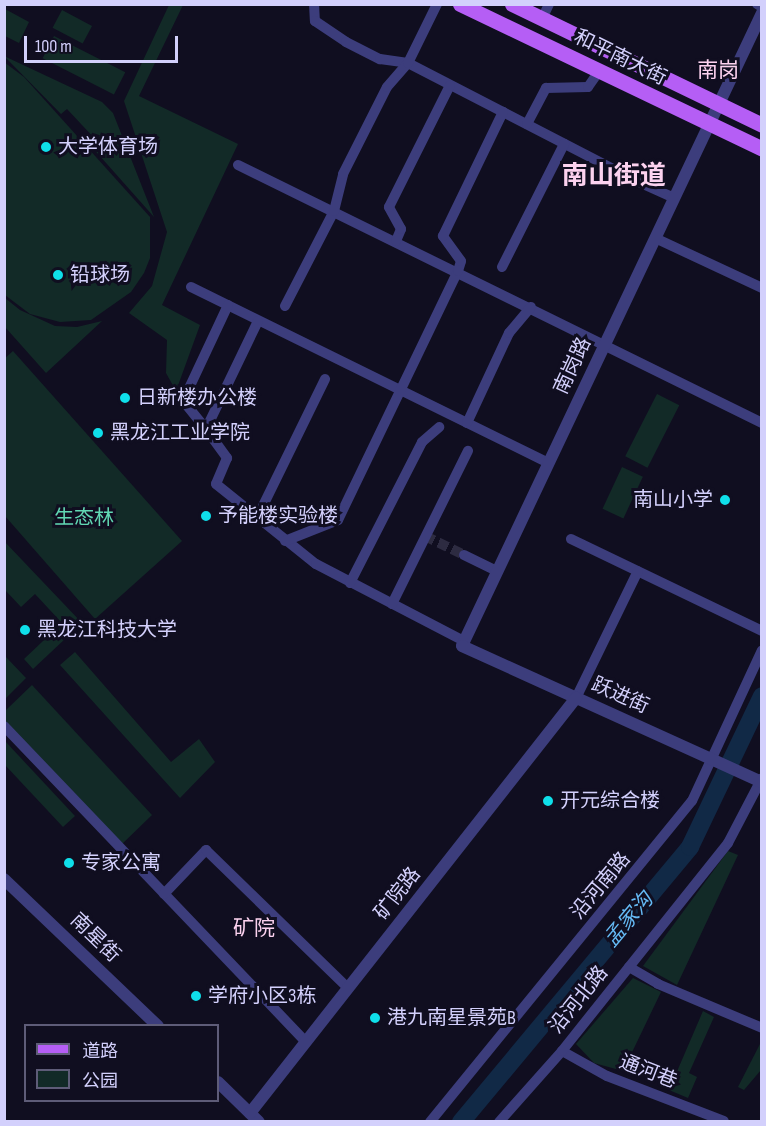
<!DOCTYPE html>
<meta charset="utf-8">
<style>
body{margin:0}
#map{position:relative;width:766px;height:1126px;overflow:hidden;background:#100e20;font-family:"Sofia Sans Condensed","Noto Sans SC",sans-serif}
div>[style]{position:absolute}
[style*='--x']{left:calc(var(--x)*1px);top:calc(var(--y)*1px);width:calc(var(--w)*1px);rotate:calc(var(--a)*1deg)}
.green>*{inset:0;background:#122a27;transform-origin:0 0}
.river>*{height:18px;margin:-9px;padding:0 9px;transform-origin:9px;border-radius:9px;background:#112946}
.minor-tunnel>*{height:10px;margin-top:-5px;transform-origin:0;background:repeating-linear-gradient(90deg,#2d2b41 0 10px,transparent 0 15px)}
.minor>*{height:10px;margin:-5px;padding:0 5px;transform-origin:5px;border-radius:5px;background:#3c3d7c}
.tertiary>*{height:12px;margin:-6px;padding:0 6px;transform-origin:6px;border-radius:6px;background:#3c3d7c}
.primary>*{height:15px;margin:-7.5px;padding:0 7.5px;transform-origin:7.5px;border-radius:7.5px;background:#b55ef5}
.dots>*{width:16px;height:16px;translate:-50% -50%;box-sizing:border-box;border:3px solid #100e20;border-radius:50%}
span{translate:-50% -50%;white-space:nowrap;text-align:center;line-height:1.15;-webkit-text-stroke:6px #100e20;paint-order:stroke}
.street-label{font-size:20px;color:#d3d0fc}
.poi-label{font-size:20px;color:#d3d0fc}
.left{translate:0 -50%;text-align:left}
.right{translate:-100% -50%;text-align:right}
.park-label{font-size:20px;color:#61d7b3}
.neighbourhood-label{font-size:21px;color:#fcd2ef}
.water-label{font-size:21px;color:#65baf5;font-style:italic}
.district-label{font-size:26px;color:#fcd2ef;font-weight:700}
.frame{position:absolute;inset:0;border:6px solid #d3d0fc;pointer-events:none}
.legend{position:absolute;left:24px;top:1024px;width:195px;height:78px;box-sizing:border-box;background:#100e20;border:2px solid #5e5c78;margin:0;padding:8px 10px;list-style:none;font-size:18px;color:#d3d0fc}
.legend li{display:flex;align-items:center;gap:12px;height:30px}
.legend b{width:30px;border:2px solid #5e5c78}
.scale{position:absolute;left:24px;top:36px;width:154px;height:27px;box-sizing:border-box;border:3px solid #d3d0fc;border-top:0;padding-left:8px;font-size:18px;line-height:21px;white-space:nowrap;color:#d3d0fc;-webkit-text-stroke:4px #100e20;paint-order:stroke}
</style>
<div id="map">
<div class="green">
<i style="clip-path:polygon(169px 5px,183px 5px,139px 96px,238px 144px,162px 305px,200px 325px,176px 391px,166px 373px,167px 340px,129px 313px,152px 286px,167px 232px,124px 101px)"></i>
<i style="clip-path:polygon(5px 9px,29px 22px,19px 43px,5px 36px)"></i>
<i style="left:62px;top:10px;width:34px;height:20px;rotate:28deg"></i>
<i style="left:54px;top:36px;width:80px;height:25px;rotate:27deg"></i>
<i style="clip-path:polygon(4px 56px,102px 102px,113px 113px,154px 217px,91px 146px,96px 140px,67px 109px,61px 114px)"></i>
<i style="clip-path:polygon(4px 62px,24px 77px,150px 217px,150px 258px,144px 273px,131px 292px,91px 320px,60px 322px,30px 314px,5px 295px)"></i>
<i style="clip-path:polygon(5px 298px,20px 310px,55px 326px,77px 327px,102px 321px,46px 373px,5px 327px)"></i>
<i style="clip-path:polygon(13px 351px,182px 541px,95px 619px,5px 516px,4px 359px)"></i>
<i style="left:657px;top:394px;width:25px;height:70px;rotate:27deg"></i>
<i style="left:622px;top:467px;width:23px;height:46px;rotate:25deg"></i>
<i style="clip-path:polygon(4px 541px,82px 623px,33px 669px,24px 659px,62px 623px,35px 594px,21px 607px,5px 590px)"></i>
<i style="clip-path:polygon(75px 652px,171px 762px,199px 739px,215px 762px,180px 798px,60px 665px)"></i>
<i style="clip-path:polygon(5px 656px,26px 678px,5px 699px)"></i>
<i style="clip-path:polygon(32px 685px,152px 815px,120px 846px,5px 721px,5px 711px)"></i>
<i style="clip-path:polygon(5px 741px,75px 816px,63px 827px,5px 765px)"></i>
<i style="clip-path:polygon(728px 851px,738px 855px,677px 985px,643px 966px)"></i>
<i style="clip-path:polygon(633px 978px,661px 992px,623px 1071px,594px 1063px,576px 1044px)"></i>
<i style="clip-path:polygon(703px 1011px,714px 1017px,689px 1073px,697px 1077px,688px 1098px,669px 1090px)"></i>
<i style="clip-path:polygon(761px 1042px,761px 1070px,744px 1090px,738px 1087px)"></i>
</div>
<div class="river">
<i style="--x:461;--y:1122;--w:358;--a:-50.2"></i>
<i style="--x:690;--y:847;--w:167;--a:-64.5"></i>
</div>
<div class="minor-tunnel">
<i style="--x:621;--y:173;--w:25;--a:27"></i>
<i style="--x:425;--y:536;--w:43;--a:26"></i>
</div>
<div class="minor">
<i style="--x:314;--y:4;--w:17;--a:87"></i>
<i style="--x:315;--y:21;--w:37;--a:34"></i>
<i style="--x:346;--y:42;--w:38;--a:27"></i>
<i style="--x:380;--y:59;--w:28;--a:8"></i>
<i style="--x:408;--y:63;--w:240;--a:27.3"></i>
<i style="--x:757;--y:4;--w:6;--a:31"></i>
<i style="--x:542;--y:19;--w:17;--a:-65"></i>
<i style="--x:527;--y:124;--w:41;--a:-62.2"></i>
<i style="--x:546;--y:88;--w:42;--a:-1.4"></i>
<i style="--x:588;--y:87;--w:19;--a:-55"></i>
<i style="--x:238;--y:165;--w:584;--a:26.21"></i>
<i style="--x:643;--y:184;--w:34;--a:24"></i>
<i style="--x:655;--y:238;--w:118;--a:25"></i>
<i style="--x:396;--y:241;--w:13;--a:-67"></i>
<i style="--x:401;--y:229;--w:25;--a:-119"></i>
<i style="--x:389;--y:207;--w:136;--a:-63.4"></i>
<i style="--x:502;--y:267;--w:138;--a:-63.2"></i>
<i style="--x:191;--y:287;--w:398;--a:26.2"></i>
<i style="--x:285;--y:306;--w:107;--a:-62.7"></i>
<i style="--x:334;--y:211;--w:38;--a:-76"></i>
<i style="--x:343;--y:174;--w:97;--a:-63.2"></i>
<i style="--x:387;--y:87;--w:32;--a:-49"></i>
<i style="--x:408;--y:63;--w:66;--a:-63.8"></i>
<i style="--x:258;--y:321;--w:120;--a:115.7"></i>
<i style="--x:206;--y:429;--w:36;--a:54"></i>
<i style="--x:227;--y:458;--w:28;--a:113"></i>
<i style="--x:216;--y:484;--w:128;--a:38.7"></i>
<i style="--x:316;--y:564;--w:167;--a:27.5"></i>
<i style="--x:467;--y:423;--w:99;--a:-65"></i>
<i style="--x:509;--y:333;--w:34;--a:-50"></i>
<i style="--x:206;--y:429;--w:36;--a:-129"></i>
<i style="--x:183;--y:401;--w:106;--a:-64.9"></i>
<i style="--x:256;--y:520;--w:157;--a:-63.9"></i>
<i style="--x:571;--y:539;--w:212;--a:25.7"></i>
<i style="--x:285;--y:541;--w:57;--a:-21.6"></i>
<i style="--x:338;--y:520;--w:276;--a:-64.3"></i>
<i style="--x:458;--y:271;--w:10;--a:-73"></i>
<i style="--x:461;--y:261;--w:31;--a:-126"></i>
<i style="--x:443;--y:236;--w:138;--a:-64.2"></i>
<i style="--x:464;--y:555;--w:37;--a:26"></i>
<i style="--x:350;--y:583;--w:158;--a:-62.9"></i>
<i style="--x:422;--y:442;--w:23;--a:-41"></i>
<i style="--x:392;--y:604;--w:171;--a:-63.6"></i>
<i style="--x:576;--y:698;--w:141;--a:-64"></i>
<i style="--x:4;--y:726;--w:437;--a:46.3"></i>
<i style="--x:164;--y:894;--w:61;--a:-46.3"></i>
<i style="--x:206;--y:850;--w:198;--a:44.2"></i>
<i style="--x:629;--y:967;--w:34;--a:30"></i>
<i style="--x:658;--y:984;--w:113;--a:22.9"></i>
<i style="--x:562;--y:1051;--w:51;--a:29.1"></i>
<i style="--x:607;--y:1076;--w:125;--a:21"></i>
<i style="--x:430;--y:1122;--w:414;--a:-50.8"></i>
<i style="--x:692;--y:801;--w:166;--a:-65.1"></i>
<i style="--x:499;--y:1122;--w:95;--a:-48.4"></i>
<i style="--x:562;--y:1051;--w:266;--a:-51.4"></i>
<i style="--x:728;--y:843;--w:73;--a:-62.4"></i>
</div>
<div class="tertiary">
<i style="--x:762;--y:13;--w:700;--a:115.36"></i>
<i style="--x:462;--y:646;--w:329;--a:24.4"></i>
<i style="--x:4;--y:879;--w:213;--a:43.7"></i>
<i style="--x:218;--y:1082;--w:57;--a:44.3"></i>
<i style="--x:250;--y:1113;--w:528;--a:-51.85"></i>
</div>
<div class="primary">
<i style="--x:460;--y:4;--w:335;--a:25.6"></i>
<i style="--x:512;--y:4;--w:278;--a:25.8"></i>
</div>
<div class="dots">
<i style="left:46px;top:147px;background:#0fdfea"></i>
<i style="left:58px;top:275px;background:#0fdfea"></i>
<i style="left:125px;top:398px;background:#0fdfea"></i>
<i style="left:98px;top:433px;background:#0fdfea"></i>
<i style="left:725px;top:500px;background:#0fdfea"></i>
<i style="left:206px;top:516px;background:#0fdfea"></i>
<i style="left:25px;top:630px;background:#0fdfea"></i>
<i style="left:548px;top:801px;background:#0fdfea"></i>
<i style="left:69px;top:863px;background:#0fdfea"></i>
<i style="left:196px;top:996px;background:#0fdfea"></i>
<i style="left:375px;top:1018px;background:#0fdfea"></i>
</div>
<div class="street-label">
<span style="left:620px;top:58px;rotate:26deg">和平南大街</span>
<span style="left:573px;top:366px;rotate:-65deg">南岗路</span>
<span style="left:620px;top:696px;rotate:24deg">跃进街</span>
<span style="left:601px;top:886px;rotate:-50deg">沿河南路</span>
<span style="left:398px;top:894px;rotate:-52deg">矿院路</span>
<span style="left:95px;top:938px;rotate:44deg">南星街</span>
<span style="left:579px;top:1000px;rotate:-51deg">沿河北路</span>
<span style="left:648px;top:1072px;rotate:21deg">通河巷</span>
</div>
<div class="poi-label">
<span class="left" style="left:58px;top:147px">大学体育场</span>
<span class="left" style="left:70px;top:275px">铅球场</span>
<span class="left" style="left:137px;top:398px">日新楼办公楼</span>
<span class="left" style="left:110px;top:433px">黑龙江工业学院</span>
<span class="right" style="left:713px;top:500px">南山小学</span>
<span class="left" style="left:218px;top:516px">予能楼实验楼</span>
<span class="left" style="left:37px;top:630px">黑龙江科技大学</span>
<span class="left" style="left:560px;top:801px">开元综合楼</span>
<span class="left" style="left:81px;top:863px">专家公寓</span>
<span class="left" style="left:208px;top:996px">学府小区3栋</span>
<span class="left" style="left:387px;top:1018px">港九南星景苑B</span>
</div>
<div class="park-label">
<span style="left:84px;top:518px">生态林</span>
</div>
<div class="neighbourhood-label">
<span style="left:718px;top:71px">南岗</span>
<span style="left:254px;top:929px">矿院</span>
</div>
<div class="water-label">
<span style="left:629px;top:920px;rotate:-50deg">孟家沟</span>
</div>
<div class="district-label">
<span style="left:614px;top:177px">南山街道</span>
</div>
<div class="frame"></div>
<ul class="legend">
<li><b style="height:8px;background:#b55ef5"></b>道路</li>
<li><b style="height:16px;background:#122a27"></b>公园</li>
</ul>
<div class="scale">100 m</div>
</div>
